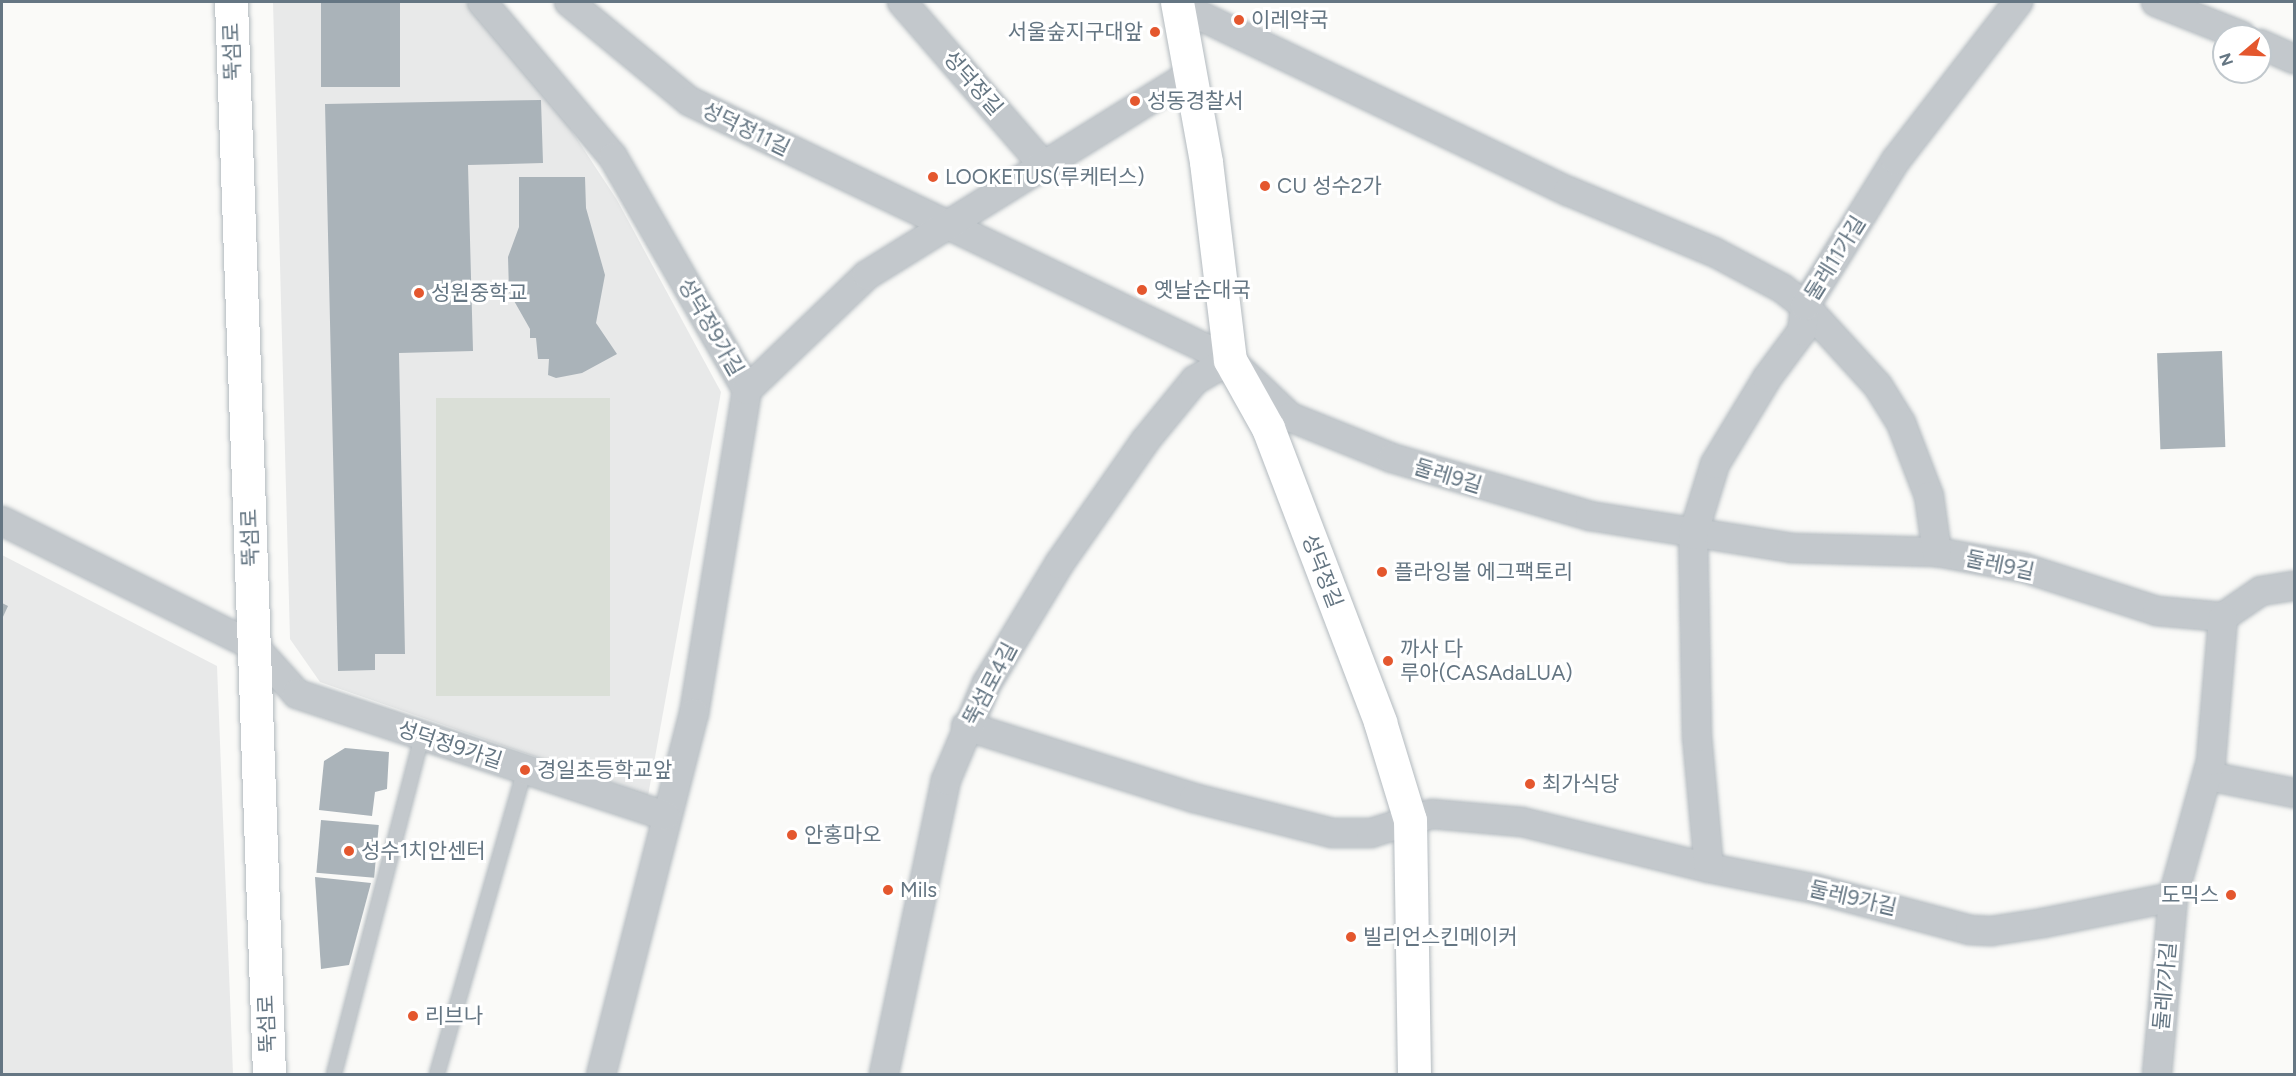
<!DOCTYPE html>
<meta charset="utf-8">
<style>
body{margin:0}
#map{position:relative;width:2296px;height:1076px;overflow:hidden;background:#fafaf8;font-family:Figtree,"Noto Sans KR",sans-serif}
div>[style]{position:absolute}
[style*='--x']{left:calc(var(--x)*1px);top:calc(var(--y)*1px);width:calc(var(--w)*1px);rotate:calc(var(--a)*1deg)}
.built>*{inset:0;background:#e8e9e9}
.green>*{inset:0;background:#dadfd7;transform-origin:0 0}
.building>*{inset:0;background:#aab3b9;transform-origin:0 0}
.roads{filter:drop-shadow(0 0 2px #b3babf) drop-shadow(0 0 2px #b3babf)}
.lane>*{height:14px;margin:-7px;padding:0 7px;transform-origin:7px;border-radius:7px;background:#c3c8cc}
.street>*{height:28px;margin:-14px;padding:0 14px;transform-origin:14px;border-radius:14px;background:#c3c8cc}
.secondary>*{height:33px;margin:-16.5px;padding:0 16.5px;transform-origin:16.5px;border-radius:16.5px;background:#fff}
.dots>*{width:16px;height:16px;translate:-50% -50%;box-sizing:border-box;border:3px solid #fff;border-radius:50%}
span{translate:-50% -50%;white-space:nowrap;text-align:center;line-height:1.15;-webkit-text-stroke:6px #fff;paint-order:stroke}
.poi-label{font-size:21px;color:#657683}
.left{translate:0 -50%;text-align:left}
.right{translate:-100% -50%;text-align:right}
.street-label{font-size:21px;color:#657683}
.frame{position:absolute;inset:0;border:3px solid #657683;pointer-events:none}
.north{position:absolute;left:2212px;top:24px;width:60px;height:60px;box-sizing:border-box;background:#fff;border:2px solid #c1c8cd;border-radius:50%;rotate:251deg;font-size:16px;font-weight:700;line-height:24px;text-align:center;color:#657683}
.north::after{content:'';display:block;margin:auto;width:21px;height:27px;background:#e4572e;clip-path:polygon(50% 0,100% 100%,50% 72%,0 100%)}
</style>
<div id="map">
<div class="built">
<i style="clip-path:polygon(273px 2px,466px 2px,539px 81px,617px 200px,721px 392px,648px 796px,320px 682px,290px 639px)"></i>
<i style="clip-path:polygon(2px 555px,217px 666px,233px 1074px,2px 1074px)"></i>
</div>
<div class="green">
<i style="left:436px;top:398px;width:174px;height:298px"></i>
</div>
<div class="building">
<i style="left:321px;top:2px;width:79px;height:85px"></i>
<i style="clip-path:polygon(541px 100px,543px 163px,468px 165px,473px 351px,399px 353px,405px 654px,375px 654px,375px 670px,338px 671px,325px 104px)"></i>
<i style="clip-path:polygon(519px 177px,585px 177px,586px 208px,605px 275px,596px 323px,617px 354px,582px 373px,556px 378px,548px 375px,549px 359px,538px 359px,536px 338px,530px 338px,530px 329px,509px 292px,508px 257px,519px 227px)"></i>
<i style="left:2222px;top:351px;width:96px;height:65px;rotate:88deg"></i>
<i style="clip-path:polygon(2px 603px,8px 606px,2px 619px)"></i>
<i style="clip-path:polygon(345px 748px,389px 752px,387px 789px,375px 792px,372px 816px,319px 810px,324px 761px)"></i>
<i style="left:321px;top:820px;width:58px;height:53px;rotate:5deg"></i>
<i style="clip-path:polygon(315px 877px,371px 883px,349px 965px,321px 969px)"></i>
</div>
<div class="roads">
<div class="lane">
<i style="--x:334;--y:1074;--w:349;--a:-75.4"></i>
<i style="--x:437;--y:1074;--w:316;--a:-73.9"></i>
</div>
<div class="street">
<i style="--x:482;--y:2;--w:203;--a:49.8"></i>
<i style="--x:613;--y:157;--w:269;--a:60.1"></i>
<i style="--x:747;--y:390;--w:327;--a:99.3"></i>
<i style="--x:694;--y:713;--w:373;--a:104.4"></i>
<i style="--x:569;--y:2;--w:156;--a:39.5"></i>
<i style="--x:689;--y:101;--w:600;--a:25.58"></i>
<i style="--x:1230;--y:360;--w:83;--a:43.5"></i>
<i style="--x:1290;--y:417;--w:110;--a:21.9"></i>
<i style="--x:1392;--y:458;--w:206;--a:16.3"></i>
<i style="--x:1590;--y:516;--w:204;--a:9"></i>
<i style="--x:1791;--y:548;--w:146;--a:1.6"></i>
<i style="--x:1937;--y:552;--w:88;--a:10.4"></i>
<i style="--x:2024;--y:568;--w:140;--a:17.9"></i>
<i style="--x:2157;--y:611;--w:66;--a:5.2"></i>
<i style="--x:2223;--y:617;--w:46;--a:-34.4"></i>
<i style="--x:2261;--y:591;--w:33;--a:-9"></i>
<i style="--x:902;--y:2;--w:216;--a:49.1"></i>
<i style="--x:2156;--y:2;--w:92;--a:21.6"></i>
<i style="--x:1192;--y:12;--w:416;--a:25.5"></i>
<i style="--x:1568;--y:191;--w:158;--a:22.7"></i>
<i style="--x:1714;--y:252;--w:77;--a:27.9"></i>
<i style="--x:1782;--y:288;--w:29;--a:38"></i>
<i style="--x:1805;--y:306;--w:108;--a:47.6"></i>
<i style="--x:1878;--y:386;--w:44;--a:58.1"></i>
<i style="--x:1901;--y:423;--w:78;--a:69"></i>
<i style="--x:1929;--y:496;--w:57;--a:81.9"></i>
<i style="--x:2260;--y:44;--w:37;--a:24"></i>
<i style="--x:747;--y:390;--w:166;--a:-43.8"></i>
<i style="--x:867;--y:275;--w:380;--a:-31.8"></i>
<i style="--x:2;--y:521;--w:281;--a:26.4"></i>
<i style="--x:254;--y:646;--w:64;--a:48.1"></i>
<i style="--x:297;--y:694;--w:388;--a:18.3"></i>
<i style="--x:966;--y:726;--w:239;--a:17.5"></i>
<i style="--x:1194;--y:798;--w:142;--a:14.2"></i>
<i style="--x:1332;--y:833;--w:39;--a:0"></i>
<i style="--x:1371;--y:833;--w:64;--a:-17.3"></i>
<i style="--x:1432;--y:814;--w:90;--a:5.1"></i>
<i style="--x:1522;--y:822;--w:193;--a:13.8"></i>
<i style="--x:1709;--y:868;--w:109;--a:11.1"></i>
<i style="--x:1816;--y:889;--w:159;--a:14.9"></i>
<i style="--x:1970;--y:930;--w:21;--a:3"></i>
<i style="--x:1991;--y:931;--w:53;--a:-8.7"></i>
<i style="--x:2043;--y:923;--w:133;--a:-11.3"></i>
<i style="--x:2208;--y:776;--w:88;--a:11.2"></i>
<i style="--x:1709;--y:868;--w:132;--a:-95.2"></i>
<i style="--x:1697;--y:737;--w:202;--a:-91.1"></i>
<i style="--x:1693;--y:535;--w:74;--a:-72.8"></i>
<i style="--x:1715;--y:464;--w:100;--a:-58.8"></i>
<i style="--x:1767;--y:378;--w:59;--a:-53.3"></i>
<i style="--x:1802;--y:331;--w:25;--a:-83"></i>
<i style="--x:1805;--y:306;--w:172;--a:-58.1"></i>
<i style="--x:1896;--y:160;--w:200;--a:-52.3"></i>
<i style="--x:884;--y:1074;--w:300;--a:-78.1"></i>
<i style="--x:946;--y:780;--w:105;--a:-67.1"></i>
<i style="--x:987;--y:683;--w:139;--a:-58.8"></i>
<i style="--x:1059;--y:564;--w:150;--a:-55"></i>
<i style="--x:1145;--y:441;--w:79;--a:-50.7"></i>
<i style="--x:1195;--y:380;--w:40;--a:-29.7"></i>
<i style="--x:2157;--y:1074;--w:178;--a:-84.8"></i>
<i style="--x:2173;--y:897;--w:141;--a:-74.4"></i>
<i style="--x:2211;--y:761;--w:144;--a:-85.2"></i>
</div>
<div class="secondary">
<i style="--x:231;--y:2;--w:1073;--a:87.97"></i>
<i style="--x:1177;--y:2;--w:163;--a:79.7"></i>
<i style="--x:1206;--y:162;--w:199;--a:83.1"></i>
<i style="--x:1230;--y:360;--w:78;--a:60.8"></i>
<i style="--x:1268;--y:428;--w:315;--a:69.1"></i>
<i style="--x:1380;--y:722;--w:102;--a:73"></i>
<i style="--x:1410;--y:820;--w:254;--a:89.1"></i>
</div>
</div>
<div class="dots">
<i style="left:1239px;top:20px;background:#e4572e"></i>
<i style="left:1155px;top:32px;background:#e4572e"></i>
<i style="left:1135px;top:101px;background:#e4572e"></i>
<i style="left:933px;top:177px;background:#e4572e"></i>
<i style="left:1265px;top:186px;background:#e4572e"></i>
<i style="left:1142px;top:290px;background:#e4572e"></i>
<i style="left:419px;top:293px;background:#e4572e"></i>
<i style="left:1382px;top:572px;background:#e4572e"></i>
<i style="left:1388px;top:661px;background:#e4572e"></i>
<i style="left:525px;top:770px;background:#e4572e"></i>
<i style="left:1530px;top:784px;background:#e4572e"></i>
<i style="left:792px;top:835px;background:#e4572e"></i>
<i style="left:349px;top:851px;background:#e4572e"></i>
<i style="left:888px;top:890px;background:#e4572e"></i>
<i style="left:2231px;top:895px;background:#e4572e"></i>
<i style="left:1351px;top:937px;background:#e4572e"></i>
<i style="left:413px;top:1016px;background:#e4572e"></i>
</div>
<div class="poi-label">
<span class="left" style="left:1251px;top:20px">이레약국</span>
<span class="right" style="left:1143px;top:32px">서울숲지구대앞</span>
<span class="left" style="left:1147px;top:101px">성동경찰서</span>
<span class="left" style="left:945px;top:177px">LOOKETUS(루케터스)</span>
<span class="left" style="left:1277px;top:186px">CU 성수2가</span>
<span class="left" style="left:1154px;top:290px">옛날순대국</span>
<span class="left" style="left:431px;top:293px">성원중학교</span>
<span class="left" style="left:1394px;top:572px">플라잉볼 에그팩토리</span>
<span class="left" style="left:1400px;top:661px">까사 다<br>루아(CASAdaLUA)</span>
<span class="left" style="left:537px;top:770px">경일초등학교앞</span>
<span class="left" style="left:1542px;top:784px">최가식당</span>
<span class="left" style="left:804px;top:835px">안홍마오</span>
<span class="left" style="left:361px;top:851px">성수1치안센터</span>
<span class="left" style="left:900px;top:890px">Mils</span>
<span class="right" style="left:2219px;top:895px">도믹스</span>
<span class="left" style="left:1363px;top:937px">빌리언스킨메이커</span>
<span class="left" style="left:425px;top:1016px">리브나</span>
</div>
<div class="street-label">
<span style="left:232px;top:52px;rotate:-92deg">뚝섬로</span>
<span style="left:973px;top:83px;rotate:49deg">성덕정길</span>
<span style="left:746px;top:129px;rotate:26deg">성덕정11길</span>
<span style="left:1835px;top:258px;rotate:-58deg">둘레11가길</span>
<span style="left:711px;top:327px;rotate:60deg">성덕정9가길</span>
<span style="left:1448px;top:476px;rotate:17deg">둘레9길</span>
<span style="left:250px;top:538px;rotate:-92deg">뚝섬로</span>
<span style="left:2000px;top:565px;rotate:12deg">둘레9길</span>
<span style="left:1322px;top:571px;rotate:69deg">성덕정길</span>
<span style="left:990px;top:684px;rotate:-62deg">뚝섬로4길</span>
<span style="left:450px;top:745px;rotate:18deg">성덕정9가길</span>
<span style="left:1853px;top:898px;rotate:13deg">둘레9가길</span>
<span style="left:2165px;top:986px;rotate:-85deg">둘레7가길</span>
<span style="left:267px;top:1024px;rotate:-92deg">뚝섬로</span>
</div>
<div class="frame"></div>
<div class="north">N</div>
</div>
